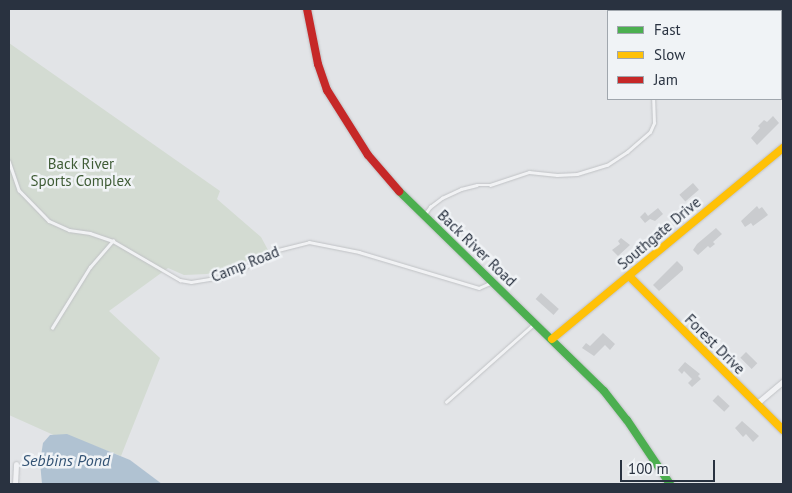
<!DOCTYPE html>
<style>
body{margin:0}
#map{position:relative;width:792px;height:493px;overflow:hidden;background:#e2e4e7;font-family:"PT Sans",sans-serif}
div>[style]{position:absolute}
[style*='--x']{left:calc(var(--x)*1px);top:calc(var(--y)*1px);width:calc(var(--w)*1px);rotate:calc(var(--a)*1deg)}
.green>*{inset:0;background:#d3dbd2}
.water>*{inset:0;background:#b0c2d2}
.building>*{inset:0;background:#cacccf;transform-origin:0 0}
.roads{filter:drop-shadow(0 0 1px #c0c2c5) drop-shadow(0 0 1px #c0c2c5)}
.lane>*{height:2.5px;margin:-1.25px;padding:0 1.25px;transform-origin:1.25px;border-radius:1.25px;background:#f1f2f4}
.street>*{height:5px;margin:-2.5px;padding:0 2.5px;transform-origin:2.5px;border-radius:2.5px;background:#f1f2f4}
.fast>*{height:8px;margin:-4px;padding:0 4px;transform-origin:4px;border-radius:4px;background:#4caf50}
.slow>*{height:8px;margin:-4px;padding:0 4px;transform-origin:4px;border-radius:4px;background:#ffc107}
.jam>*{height:8px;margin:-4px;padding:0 4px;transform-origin:4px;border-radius:4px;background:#c62828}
span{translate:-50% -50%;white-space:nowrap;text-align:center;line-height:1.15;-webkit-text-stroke:5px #f0f3f6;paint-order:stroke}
.park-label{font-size:15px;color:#3f5c36}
.street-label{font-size:15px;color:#293240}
.water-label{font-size:16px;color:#335374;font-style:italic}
.frame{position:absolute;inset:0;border:10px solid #293240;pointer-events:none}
.legend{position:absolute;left:607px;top:10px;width:175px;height:90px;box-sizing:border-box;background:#f0f3f6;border:1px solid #a0a6ad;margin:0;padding:6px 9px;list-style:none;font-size:15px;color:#293240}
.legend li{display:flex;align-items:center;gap:10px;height:25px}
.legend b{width:25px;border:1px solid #a0a6ad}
.scale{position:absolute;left:620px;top:460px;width:95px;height:22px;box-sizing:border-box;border:2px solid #293240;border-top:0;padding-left:6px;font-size:15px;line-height:18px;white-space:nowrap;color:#293240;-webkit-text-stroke:4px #f0f3f6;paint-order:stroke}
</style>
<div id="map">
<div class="green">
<i style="clip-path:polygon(9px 43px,220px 191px,217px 199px,261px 237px,268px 250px,239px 265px,207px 274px,184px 275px,168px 268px,109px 311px,160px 358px,121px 456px,92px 445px,67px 441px,9px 415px)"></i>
</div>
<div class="water">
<i style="clip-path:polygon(67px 434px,130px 460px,162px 484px,42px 484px,40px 462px,43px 443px,50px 435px)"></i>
</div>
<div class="building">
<i style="clip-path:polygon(773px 116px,779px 123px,757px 145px,751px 138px,760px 128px,758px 126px,764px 120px,767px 122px)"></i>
<i style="left:693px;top:183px;width:9px;height:18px;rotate:49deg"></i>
<i style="clip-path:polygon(757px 206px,759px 209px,762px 207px,768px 215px,753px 226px,751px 223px,745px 227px,741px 221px)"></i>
<i style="clip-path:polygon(658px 208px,663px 214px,655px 221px,650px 219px,645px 223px,640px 217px,645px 212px,648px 216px)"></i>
<i style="clip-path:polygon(716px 228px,722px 234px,713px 242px,715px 244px,710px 248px,708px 246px,698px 255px,693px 250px,697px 244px)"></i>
<i style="clip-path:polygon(621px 238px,630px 245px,618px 256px,612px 250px,620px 244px,618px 241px)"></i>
<i style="clip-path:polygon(677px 261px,683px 267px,683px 270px,659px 291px,653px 285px)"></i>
<i style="left:541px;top:293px;width:24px;height:8px;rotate:42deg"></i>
<i style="clip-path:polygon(603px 333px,615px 344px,610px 350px,605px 345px,594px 356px,582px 348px,586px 343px,590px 346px)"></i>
<i style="left:746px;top:352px;width:16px;height:8px;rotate:45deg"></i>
<i style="clip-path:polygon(685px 362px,700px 374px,698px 376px,701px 379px,692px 387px,688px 383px,692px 379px,684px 371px,682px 374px,678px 370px)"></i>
<i style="left:718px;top:395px;width:16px;height:8px;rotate:43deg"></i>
<i style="clip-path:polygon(742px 421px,759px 436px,753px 442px,746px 434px,743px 437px,735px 428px)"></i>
</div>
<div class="roads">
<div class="lane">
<i style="--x:9;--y:161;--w:31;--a:71"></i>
<i style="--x:19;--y:190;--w:43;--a:45.9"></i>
<i style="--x:49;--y:221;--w:22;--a:24"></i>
<i style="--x:69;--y:230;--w:21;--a:8"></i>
<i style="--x:90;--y:233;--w:24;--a:19"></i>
<i style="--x:113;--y:241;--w:78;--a:30.2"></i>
<i style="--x:180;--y:280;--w:11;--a:10"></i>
<i style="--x:191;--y:282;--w:26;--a:-9"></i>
<i style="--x:217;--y:278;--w:29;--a:-20"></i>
<i style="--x:244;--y:268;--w:34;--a:-30"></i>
<i style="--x:274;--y:251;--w:36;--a:-14"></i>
<i style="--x:309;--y:242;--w:51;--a:11.3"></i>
<i style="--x:359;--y:252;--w:125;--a:16.7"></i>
<i style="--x:479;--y:288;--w:12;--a:-24"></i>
<i style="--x:425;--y:214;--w:9;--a:-54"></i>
<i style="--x:430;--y:207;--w:15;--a:-37"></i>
<i style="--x:442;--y:198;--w:21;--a:-25"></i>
<i style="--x:461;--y:189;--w:16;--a:-14"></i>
<i style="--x:477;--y:185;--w:13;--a:0"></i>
<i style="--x:490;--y:185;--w:41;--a:-18.4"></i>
<i style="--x:529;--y:172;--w:28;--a:6"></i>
<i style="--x:557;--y:175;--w:20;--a:-3"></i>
<i style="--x:577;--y:174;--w:31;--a:-17"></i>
<i style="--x:607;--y:165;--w:24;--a:-33"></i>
<i style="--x:627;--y:152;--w:30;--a:-41"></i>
<i style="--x:650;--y:132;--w:10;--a:-66"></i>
<i style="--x:654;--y:123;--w:24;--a:-92"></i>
<i style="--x:52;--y:328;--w:72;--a:-58.1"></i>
<i style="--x:90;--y:267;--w:35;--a:-49"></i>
<i style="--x:446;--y:402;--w:118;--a:-41.6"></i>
</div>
<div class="street">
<i style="--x:756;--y:404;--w:35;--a:-40"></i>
<i style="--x:15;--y:484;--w:20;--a:-87"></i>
</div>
<div class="fast">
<i style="--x:399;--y:191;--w:286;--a:44.3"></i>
<i style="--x:604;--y:391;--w:37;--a:52"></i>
<i style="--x:627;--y:420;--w:77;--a:56.1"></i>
</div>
<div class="slow">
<i style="--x:629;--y:276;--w:218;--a:45"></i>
<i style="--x:552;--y:339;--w:300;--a:-39.6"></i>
</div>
<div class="jam">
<i style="--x:307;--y:9;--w:56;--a:78.7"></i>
<i style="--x:318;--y:64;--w:28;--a:71"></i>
<i style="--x:327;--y:90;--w:77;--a:57.8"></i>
<i style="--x:368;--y:155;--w:48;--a:49.3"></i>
</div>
</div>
<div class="park-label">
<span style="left:81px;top:172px">Back River<br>Sports Complex</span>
</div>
<div class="street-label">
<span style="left:659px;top:233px;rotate:-40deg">Southgate Drive</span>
<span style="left:477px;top:248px;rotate:44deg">Back River Road</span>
<span style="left:245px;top:264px;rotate:-22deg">Camp Road</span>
<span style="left:715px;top:344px;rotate:45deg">Forest Drive</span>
</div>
<div class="water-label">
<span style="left:66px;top:460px">Sebbins Pond</span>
</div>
<div class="frame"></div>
<ul class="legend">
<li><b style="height:6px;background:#4caf50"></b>Fast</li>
<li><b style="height:6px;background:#ffc107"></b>Slow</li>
<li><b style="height:6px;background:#c62828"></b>Jam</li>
</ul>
<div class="scale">100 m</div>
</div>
